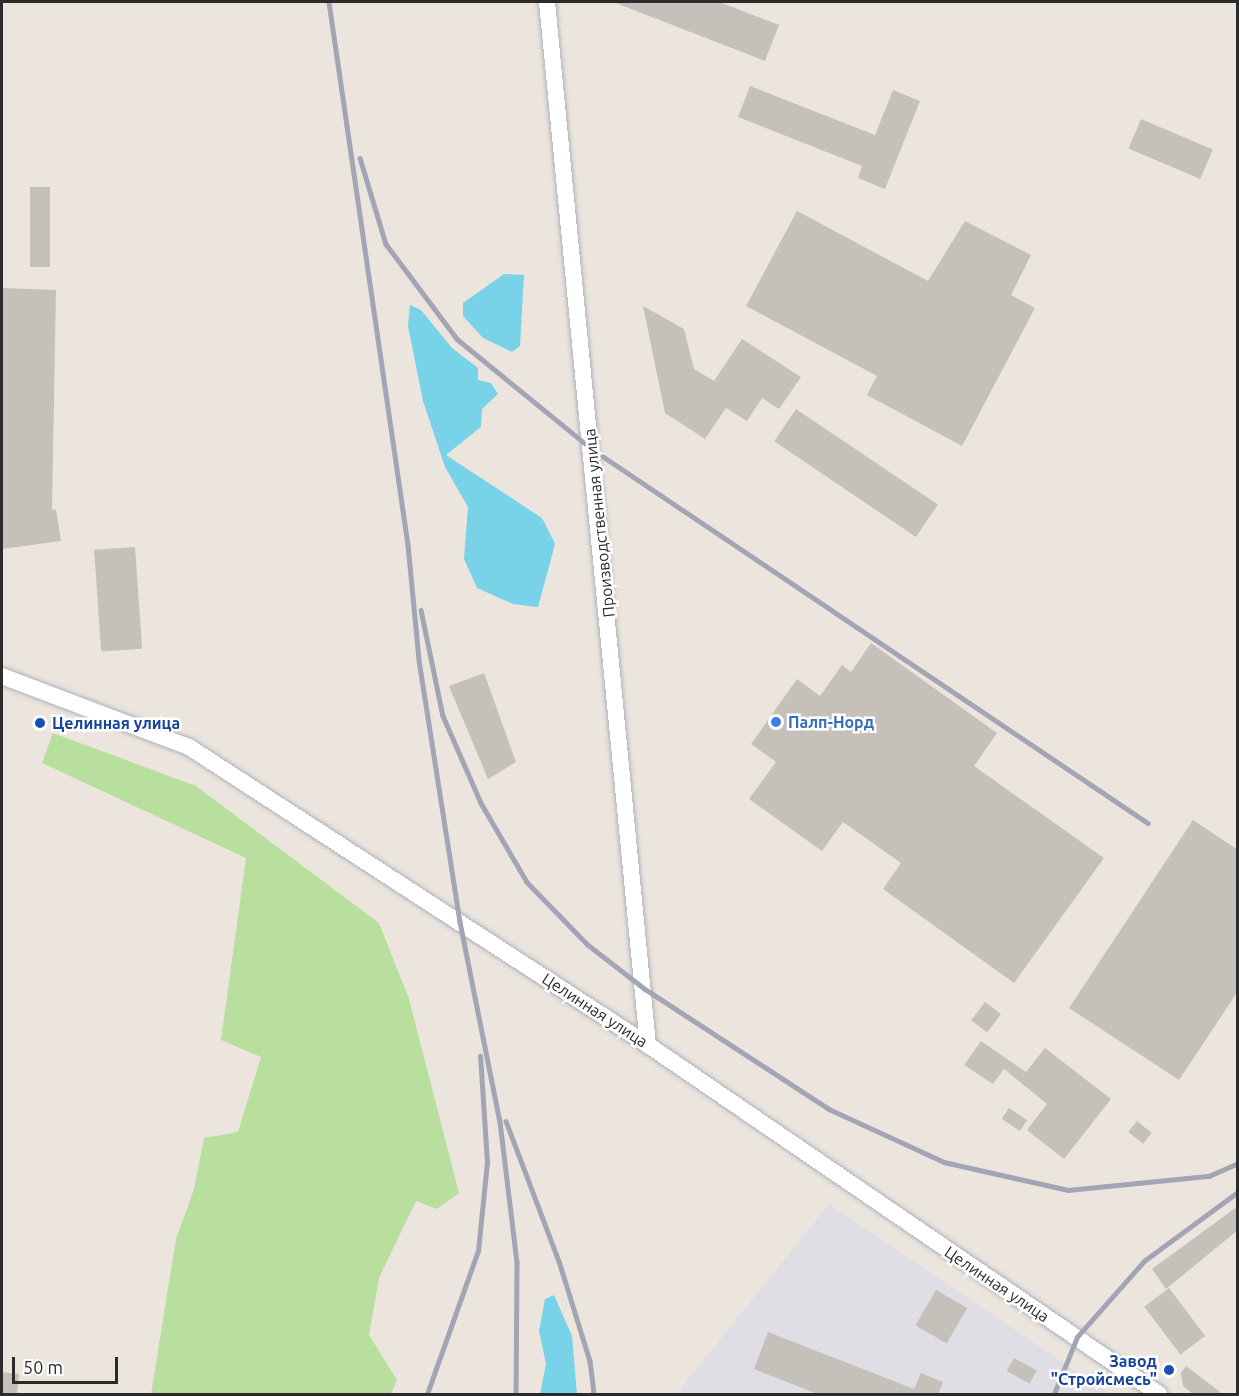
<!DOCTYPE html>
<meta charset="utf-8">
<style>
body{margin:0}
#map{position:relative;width:1239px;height:1396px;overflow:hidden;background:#ece5de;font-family:Ubuntu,sans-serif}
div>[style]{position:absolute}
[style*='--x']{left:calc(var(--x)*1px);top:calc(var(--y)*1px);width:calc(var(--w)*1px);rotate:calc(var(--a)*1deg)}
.industrial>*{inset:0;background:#e0dee5}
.green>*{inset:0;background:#b9df9e}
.water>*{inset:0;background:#78d2e8}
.building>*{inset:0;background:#c5c0ba;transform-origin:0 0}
.roads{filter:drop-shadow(0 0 2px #afb2bb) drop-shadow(0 0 2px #afb2bb)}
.tertiary>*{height:16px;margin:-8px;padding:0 8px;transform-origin:8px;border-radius:8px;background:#fff}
.rail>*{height:4.5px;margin:-2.25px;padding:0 2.25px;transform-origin:2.25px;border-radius:2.25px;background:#a1a5b4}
.dots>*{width:16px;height:16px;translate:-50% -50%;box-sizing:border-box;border:3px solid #fff;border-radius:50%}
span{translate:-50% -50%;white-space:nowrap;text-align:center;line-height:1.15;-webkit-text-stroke:5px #fff;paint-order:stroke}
.street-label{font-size:16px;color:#2b2b2b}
.shop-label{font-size:16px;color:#366cbe;font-weight:700}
.left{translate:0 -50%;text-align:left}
.transit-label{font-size:16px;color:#164399;font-weight:700}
.right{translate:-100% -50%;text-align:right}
.frame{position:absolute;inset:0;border:3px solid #2b2b2b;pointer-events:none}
.scale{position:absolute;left:12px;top:1357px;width:106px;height:27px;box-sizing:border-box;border:3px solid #2b2b2b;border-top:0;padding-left:8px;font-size:18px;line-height:21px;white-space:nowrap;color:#2b2b2b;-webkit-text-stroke:4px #fff;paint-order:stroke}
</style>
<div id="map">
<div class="industrial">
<i style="clip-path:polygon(829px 1204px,1110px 1394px,676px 1394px)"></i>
</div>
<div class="green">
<i style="clip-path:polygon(53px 733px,196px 786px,379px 923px,409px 999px,459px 1193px,437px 1209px,416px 1201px,379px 1278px,369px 1335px,397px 1380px,391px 1394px,151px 1394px,176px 1239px,194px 1189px,204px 1138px,238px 1132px,261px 1057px,221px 1040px,246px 858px,42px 763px)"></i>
</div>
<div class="water">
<i style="clip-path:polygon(504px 274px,524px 275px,520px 346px,512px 352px,483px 338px,463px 316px,463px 303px)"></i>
<i style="clip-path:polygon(410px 305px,421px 310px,452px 348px,478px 368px,478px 380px,491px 383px,498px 394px,482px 409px,481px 427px,446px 455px,542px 518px,555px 544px,538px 607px,513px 604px,477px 588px,464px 559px,468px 507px,445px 467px,423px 401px,408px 326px)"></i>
<i style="clip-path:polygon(554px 1295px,572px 1336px,577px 1394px,540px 1394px,546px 1364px,539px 1331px,545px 1299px)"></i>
</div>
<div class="building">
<i style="clip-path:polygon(613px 2px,719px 2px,779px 25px,765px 61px)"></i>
<i style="clip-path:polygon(750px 86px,875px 135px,893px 90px,920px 101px,885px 189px,858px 178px,862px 166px,738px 117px)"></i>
<i style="left:1141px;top:119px;width:78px;height:32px;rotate:23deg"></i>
<i style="left:30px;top:187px;width:20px;height:80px"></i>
<i style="clip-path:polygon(797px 211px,928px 281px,965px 221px,1031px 255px,1011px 295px,1035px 308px,962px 446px,867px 395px,877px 376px,746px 306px)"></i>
<i style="clip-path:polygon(2px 288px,56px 290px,52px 510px,56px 509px,61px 541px,2px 549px)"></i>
<i style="clip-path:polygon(643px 306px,684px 329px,694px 369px,714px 381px,742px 339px,801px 377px,779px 409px,762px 398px,747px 421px,726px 408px,705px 439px,665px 413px)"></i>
<i style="left:796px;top:409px;width:171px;height:39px;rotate:34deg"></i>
<i style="left:135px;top:547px;width:102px;height:41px;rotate:86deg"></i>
<i style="clip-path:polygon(871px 643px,997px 733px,974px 766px,1104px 858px,1014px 983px,883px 889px,901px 863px,843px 822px,822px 851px,749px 799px,776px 762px,751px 744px,797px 679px,820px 696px,842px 665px,851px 672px)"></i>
<i style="clip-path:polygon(484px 673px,516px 762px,488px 779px,449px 686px)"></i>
<i style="clip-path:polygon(1193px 820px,1238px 850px,1238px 991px,1179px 1080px,1069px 1008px)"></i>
<i style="left:985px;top:1002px;width:20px;height:23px;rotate:37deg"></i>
<i style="clip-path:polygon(981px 1041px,1026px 1072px,1045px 1048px,1111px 1099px,1064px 1159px,1027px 1130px,1047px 1104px,1004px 1069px,993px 1084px,964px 1065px)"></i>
<i style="left:1009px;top:1108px;width:22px;height:13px;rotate:34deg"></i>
<i style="left:1137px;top:1121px;width:19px;height:14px;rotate:39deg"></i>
<i style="clip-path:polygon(1238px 1206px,1238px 1230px,1166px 1289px,1152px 1269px)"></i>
<i style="left:1169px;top:1288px;width:60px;height:31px;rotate:53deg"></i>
<i style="left:936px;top:1290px;width:36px;height:41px;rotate:30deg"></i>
<i style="clip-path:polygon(768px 1332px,914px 1389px,921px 1373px,943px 1382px,938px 1395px,820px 1395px,754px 1369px)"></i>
<i style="left:1014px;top:1358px;width:26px;height:15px;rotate:29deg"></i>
<i style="clip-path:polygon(1186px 1366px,1224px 1395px,1194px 1395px,1183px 1386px,1181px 1373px)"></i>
<i style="clip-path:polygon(2px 1372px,19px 1374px,17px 1395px,2px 1395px)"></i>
</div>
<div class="roads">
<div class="tertiary">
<i style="--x:547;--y:2;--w:1048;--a:84.47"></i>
<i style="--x:2;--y:676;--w:200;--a:20.8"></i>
<i style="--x:189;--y:747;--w:547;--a:32.99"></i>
<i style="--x:648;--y:1045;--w:619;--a:34.33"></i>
</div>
</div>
<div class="rail">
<i style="--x:329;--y:2;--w:549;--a:81.72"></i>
<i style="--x:408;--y:545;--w:116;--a:84.5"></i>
<i style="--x:419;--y:660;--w:265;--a:81.1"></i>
<i style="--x:460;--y:922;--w:204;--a:78.7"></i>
<i style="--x:500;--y:1122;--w:141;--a:83.1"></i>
<i style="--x:517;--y:1262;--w:132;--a:90.4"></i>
<i style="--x:360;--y:158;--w:90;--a:73.2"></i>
<i style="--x:386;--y:244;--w:119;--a:53.2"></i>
<i style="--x:457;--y:339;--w:174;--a:39.2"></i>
<i style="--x:592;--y:449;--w:670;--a:33.93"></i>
<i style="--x:421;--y:610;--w:108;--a:78.3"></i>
<i style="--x:443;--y:716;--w:95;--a:66.4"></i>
<i style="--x:481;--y:803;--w:91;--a:59.8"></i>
<i style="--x:527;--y:882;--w:86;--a:45.9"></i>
<i style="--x:587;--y:944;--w:73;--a:37.8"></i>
<i style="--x:645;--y:989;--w:220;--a:33.1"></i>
<i style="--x:829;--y:1109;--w:127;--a:24.7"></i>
<i style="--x:944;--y:1162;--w:127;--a:12.7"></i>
<i style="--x:1068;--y:1190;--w:142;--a:-5.7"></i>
<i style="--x:1209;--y:1176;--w:32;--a:-24"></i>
<i style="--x:506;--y:1121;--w:150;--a:69.3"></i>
<i style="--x:559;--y:1261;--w:105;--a:72.8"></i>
<i style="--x:590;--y:1361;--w:33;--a:83"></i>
<i style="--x:427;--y:1394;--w:152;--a:-70.4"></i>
<i style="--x:478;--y:1251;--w:88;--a:-84.2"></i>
<i style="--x:487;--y:1163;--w:107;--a:-93.7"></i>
<i style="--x:1054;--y:1394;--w:61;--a:-68"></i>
<i style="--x:1077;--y:1337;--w:101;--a:-48.6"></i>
<i style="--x:1144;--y:1261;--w:117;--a:-36.3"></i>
</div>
<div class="dots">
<i style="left:776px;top:722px;background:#3f7fe0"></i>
<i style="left:40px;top:723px;background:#1a4fb4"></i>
<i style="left:1169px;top:1370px;background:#1a4fb4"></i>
</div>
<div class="street-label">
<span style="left:599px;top:523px;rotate:-96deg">Производственная улица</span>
<span style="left:595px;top:1010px;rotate:33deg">Целинная улица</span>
<span style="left:997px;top:1284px;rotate:34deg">Целинная улица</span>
</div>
<div class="shop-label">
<span class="left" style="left:788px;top:722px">Палп-Норд</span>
</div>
<div class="transit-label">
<span class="left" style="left:52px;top:723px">Целинная улица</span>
<span class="right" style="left:1157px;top:1370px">Завод<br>"Стройсмесь"</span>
</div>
<div class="frame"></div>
<div class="scale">50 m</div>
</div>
